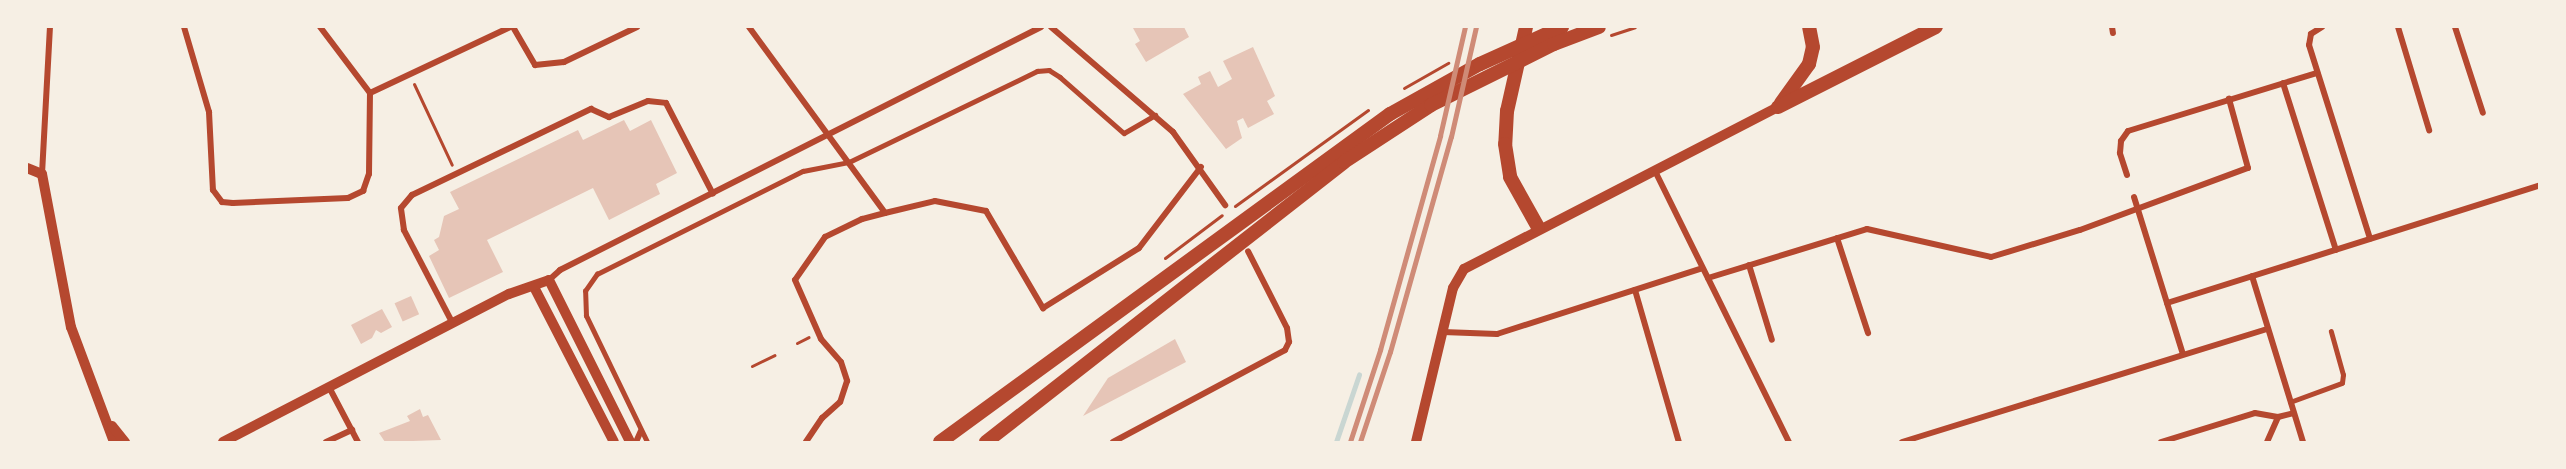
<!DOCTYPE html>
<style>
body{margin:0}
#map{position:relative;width:2566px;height:469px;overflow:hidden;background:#f6efe4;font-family:Jost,sans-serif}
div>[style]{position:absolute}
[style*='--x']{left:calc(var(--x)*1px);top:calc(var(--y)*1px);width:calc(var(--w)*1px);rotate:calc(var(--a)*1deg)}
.stream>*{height:4.5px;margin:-2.25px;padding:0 2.25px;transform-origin:2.25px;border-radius:2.25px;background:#c9d6d2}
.building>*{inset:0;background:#e6c5b7;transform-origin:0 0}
.path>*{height:3px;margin:-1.5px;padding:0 1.5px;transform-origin:1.5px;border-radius:1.5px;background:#b5482f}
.service>*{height:4.5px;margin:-2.25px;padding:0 2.25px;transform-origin:2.25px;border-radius:2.25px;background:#b5482f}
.minor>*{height:6px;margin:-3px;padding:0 3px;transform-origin:3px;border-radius:3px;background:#b5482f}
.tertiary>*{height:10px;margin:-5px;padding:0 5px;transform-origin:5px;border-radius:5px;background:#b5482f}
.primary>*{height:14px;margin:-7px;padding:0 7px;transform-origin:7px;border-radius:7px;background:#b5482f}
.rail>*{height:4.5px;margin:-2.25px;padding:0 2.25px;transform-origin:2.25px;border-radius:2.25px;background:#cf8b77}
span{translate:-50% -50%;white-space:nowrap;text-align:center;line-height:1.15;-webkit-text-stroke:5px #f6efe4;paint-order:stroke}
.frame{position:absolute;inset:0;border:28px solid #f6efe4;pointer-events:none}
</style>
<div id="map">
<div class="stream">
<i style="--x:1336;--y:442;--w:71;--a:-71.1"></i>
</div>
<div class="building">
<i style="clip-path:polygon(1184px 27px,1189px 37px,1146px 62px,1135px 44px,1140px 41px,1133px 28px)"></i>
<i style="clip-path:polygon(1253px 47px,1275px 96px,1267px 101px,1274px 114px,1248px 128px,1243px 118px,1237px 121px,1242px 138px,1226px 149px,1183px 94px,1201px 84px,1198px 77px,1210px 71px,1218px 87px,1232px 79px,1223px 61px)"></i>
<i style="clip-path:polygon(624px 120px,630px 131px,651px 120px,677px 173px,656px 184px,660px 194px,609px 220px,593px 188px,487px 240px,503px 272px,449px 298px,429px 256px,439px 250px,434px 240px,439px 237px,444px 216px,459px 209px,450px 192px,578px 130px,583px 140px)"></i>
<i style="left:411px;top:296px;width:20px;height:18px;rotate:66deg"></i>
<i style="clip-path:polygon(382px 309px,392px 327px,381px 333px,376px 330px,372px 338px,361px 344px,351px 325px)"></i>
<i style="clip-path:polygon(1175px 339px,1186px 362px,1083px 416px,1108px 378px)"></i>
<i style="clip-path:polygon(420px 409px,423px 417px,428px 415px,441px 440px,385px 442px,379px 433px,410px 421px,407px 416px)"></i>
</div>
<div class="path">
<i style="--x:1611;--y:35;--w:25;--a:-18"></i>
<i style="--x:414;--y:84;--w:89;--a:64.9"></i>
<i style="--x:1404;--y:88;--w:51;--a:-29.6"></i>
<i style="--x:1235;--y:206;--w:164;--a:-35.8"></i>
<i style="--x:1165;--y:258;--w:71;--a:-37"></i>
<i style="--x:797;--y:343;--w:13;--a:-27"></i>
<i style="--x:752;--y:366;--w:25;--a:-26"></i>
</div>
<div class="service">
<i style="--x:2290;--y:402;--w:55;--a:-20.1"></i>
<i style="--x:2342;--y:383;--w:8;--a:-83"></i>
<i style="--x:2343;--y:375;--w:45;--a:-105.6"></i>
<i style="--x:647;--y:442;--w:140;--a:-115.8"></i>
<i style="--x:586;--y:316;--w:25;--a:-92"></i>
<i style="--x:585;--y:291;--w:21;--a:-55"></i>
<i style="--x:597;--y:274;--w:230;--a:-26.6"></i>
<i style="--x:803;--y:171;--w:47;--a:-11.1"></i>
<i style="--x:849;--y:162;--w:209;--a:-25.8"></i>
<i style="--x:1037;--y:71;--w:12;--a:-5"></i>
<i style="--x:1049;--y:70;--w:13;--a:32"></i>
<i style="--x:1060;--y:77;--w:85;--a:41.2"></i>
<i style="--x:1124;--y:133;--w:36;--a:-30"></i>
</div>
<div class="minor">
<i style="--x:184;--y:27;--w:89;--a:73.6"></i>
<i style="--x:209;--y:112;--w:78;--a:87.1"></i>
<i style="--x:213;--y:190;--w:15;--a:53"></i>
<i style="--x:222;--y:202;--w:11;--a:5"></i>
<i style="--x:233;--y:203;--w:115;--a:-2.5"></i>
<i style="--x:348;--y:198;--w:17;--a:-25"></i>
<i style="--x:363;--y:191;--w:18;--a:-71"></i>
<i style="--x:369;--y:174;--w:81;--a:-89.3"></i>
<i style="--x:370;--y:93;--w:83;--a:-127.1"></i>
<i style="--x:513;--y:27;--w:44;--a:59.9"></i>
<i style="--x:535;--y:65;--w:29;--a:-6"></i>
<i style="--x:564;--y:62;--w:81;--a:-25.6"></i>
<i style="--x:749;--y:27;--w:230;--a:53.8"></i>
<i style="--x:885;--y:213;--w:24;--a:165"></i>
<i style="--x:862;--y:219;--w:41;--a:154.1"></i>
<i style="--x:825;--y:237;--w:52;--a:124.9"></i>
<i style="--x:795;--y:280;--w:64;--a:66.2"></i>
<i style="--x:821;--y:339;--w:30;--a:49"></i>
<i style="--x:841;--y:362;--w:20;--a:72"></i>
<i style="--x:847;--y:381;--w:22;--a:108"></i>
<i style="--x:840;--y:402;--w:24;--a:138"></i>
<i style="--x:822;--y:418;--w:29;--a:124"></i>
<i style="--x:1051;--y:27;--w:161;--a:40.7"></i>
<i style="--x:1173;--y:132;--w:90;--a:54.5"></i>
<i style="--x:2112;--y:27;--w:6;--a:81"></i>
<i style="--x:2322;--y:27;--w:13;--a:148"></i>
<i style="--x:2311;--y:34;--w:11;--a:100"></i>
<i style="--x:2309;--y:45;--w:203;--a:72.5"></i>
<i style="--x:2398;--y:27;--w:108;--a:73.2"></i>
<i style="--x:2455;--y:27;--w:90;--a:72"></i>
<i style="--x:2283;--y:83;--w:175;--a:72.4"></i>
<i style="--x:370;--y:93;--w:155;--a:-25.2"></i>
<i style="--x:1655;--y:171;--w:302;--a:63.7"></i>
<i style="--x:42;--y:174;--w:147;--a:-86.9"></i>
<i style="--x:2127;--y:175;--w:23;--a:-108"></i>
<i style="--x:2120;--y:153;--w:12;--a:-85"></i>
<i style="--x:2121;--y:141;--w:12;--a:-55"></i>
<i style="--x:2128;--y:131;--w:198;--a:-17.1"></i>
<i style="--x:2134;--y:197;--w:164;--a:72.7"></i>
<i style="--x:885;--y:213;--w:51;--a:-13.5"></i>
<i style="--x:935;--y:201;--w:52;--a:11.1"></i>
<i style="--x:986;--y:211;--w:113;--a:59.6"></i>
<i style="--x:1043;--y:308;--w:113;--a:-32"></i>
<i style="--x:1139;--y:248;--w:102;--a:-52.6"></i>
<i style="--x:1837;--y:238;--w:100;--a:71.9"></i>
<i style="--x:1749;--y:265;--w:78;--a:73"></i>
<i style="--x:2252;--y:276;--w:174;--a:72.9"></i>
<i style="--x:1708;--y:278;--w:166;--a:-17.1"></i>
<i style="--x:1867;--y:229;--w:127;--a:12.7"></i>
<i style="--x:1991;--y:257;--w:93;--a:-16.9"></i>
<i style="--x:2080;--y:230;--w:179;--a:-20.3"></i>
<i style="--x:2248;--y:168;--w:72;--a:-105.4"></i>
<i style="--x:549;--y:280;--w:15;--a:-42"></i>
<i style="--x:560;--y:270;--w:539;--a:-26.8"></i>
<i style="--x:1635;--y:290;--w:158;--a:73.9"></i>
<i style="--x:2167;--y:303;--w:390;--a:-17.5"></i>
<i style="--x:452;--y:322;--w:104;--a:-117.6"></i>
<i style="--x:404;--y:230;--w:22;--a:-98"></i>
<i style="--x:401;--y:208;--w:17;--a:-50"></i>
<i style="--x:412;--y:195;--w:199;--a:-25.7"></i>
<i style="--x:591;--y:109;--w:20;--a:24"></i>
<i style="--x:609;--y:117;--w:42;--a:-22.3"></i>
<i style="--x:648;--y:101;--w:18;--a:6"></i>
<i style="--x:666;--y:103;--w:102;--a:62.7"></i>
<i style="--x:1443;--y:332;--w:54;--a:2.1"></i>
<i style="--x:1497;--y:334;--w:215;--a:-17.8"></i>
<i style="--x:330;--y:389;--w:60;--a:62.2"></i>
<i style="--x:326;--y:442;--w:29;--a:-25"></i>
<i style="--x:636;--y:442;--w:12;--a:-66"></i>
<i style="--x:1113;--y:442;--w:195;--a:-28.1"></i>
<i style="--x:1285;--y:350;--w:9;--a:-63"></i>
<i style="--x:1289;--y:342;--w:14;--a:-98"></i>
<i style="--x:1287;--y:328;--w:86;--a:-116.9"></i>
<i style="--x:1902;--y:442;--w:383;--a:-17.2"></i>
<i style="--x:2161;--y:442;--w:98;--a:-17.1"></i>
<i style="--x:2255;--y:413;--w:23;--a:10"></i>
<i style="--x:2278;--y:417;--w:16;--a:-14"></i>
<i style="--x:2267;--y:442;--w:27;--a:-66"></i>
</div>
<div class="tertiary">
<i style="--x:27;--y:168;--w:16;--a:22"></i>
<i style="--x:42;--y:174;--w:156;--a:79.3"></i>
<i style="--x:71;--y:327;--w:123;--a:69.5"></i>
<i style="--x:534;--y:287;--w:174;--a:62.7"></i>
<i style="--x:112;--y:426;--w:21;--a:51"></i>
<i style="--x:223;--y:442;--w:322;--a:-27.4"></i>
<i style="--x:509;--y:294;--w:42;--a:-19.3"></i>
<i style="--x:549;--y:280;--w:181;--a:63.4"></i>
<i style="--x:1416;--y:442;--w:158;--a:-76.5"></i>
<i style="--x:1453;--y:288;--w:22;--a:-60"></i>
<i style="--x:1464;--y:269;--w:353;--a:-27.3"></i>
</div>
<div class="primary">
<i style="--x:1526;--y:27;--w:86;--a:102.7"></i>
<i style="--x:1507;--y:111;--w:33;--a:93"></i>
<i style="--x:1505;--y:144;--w:33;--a:81"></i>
<i style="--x:1510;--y:177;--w:57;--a:60.8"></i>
<i style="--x:1781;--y:103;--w:48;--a:-54.3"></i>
<i style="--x:1809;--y:64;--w:17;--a:-77"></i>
<i style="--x:1813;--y:47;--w:20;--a:-101"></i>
<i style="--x:1778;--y:107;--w:177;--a:-26.9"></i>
<i style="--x:940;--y:442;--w:557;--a:-36.09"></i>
<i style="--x:1390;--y:114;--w:103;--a:-29.1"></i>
<i style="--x:1480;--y:64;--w:90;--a:-24.3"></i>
<i style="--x:986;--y:442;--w:454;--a:-38"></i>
<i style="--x:1344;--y:162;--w:104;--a:-33.2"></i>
<i style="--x:1431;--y:105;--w:137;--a:-26.4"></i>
<i style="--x:1554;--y:44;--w:48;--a:-20.7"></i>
</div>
<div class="rail">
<i style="--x:1350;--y:442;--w:97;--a:-71.9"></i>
<i style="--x:1380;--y:350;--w:222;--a:-74.3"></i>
<i style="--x:1440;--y:136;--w:112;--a:-77.1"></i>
<i style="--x:1360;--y:442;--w:95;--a:-71.6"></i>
<i style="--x:1390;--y:352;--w:223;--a:-74.2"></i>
<i style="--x:1451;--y:137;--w:113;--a:-77.2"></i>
</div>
<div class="frame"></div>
</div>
